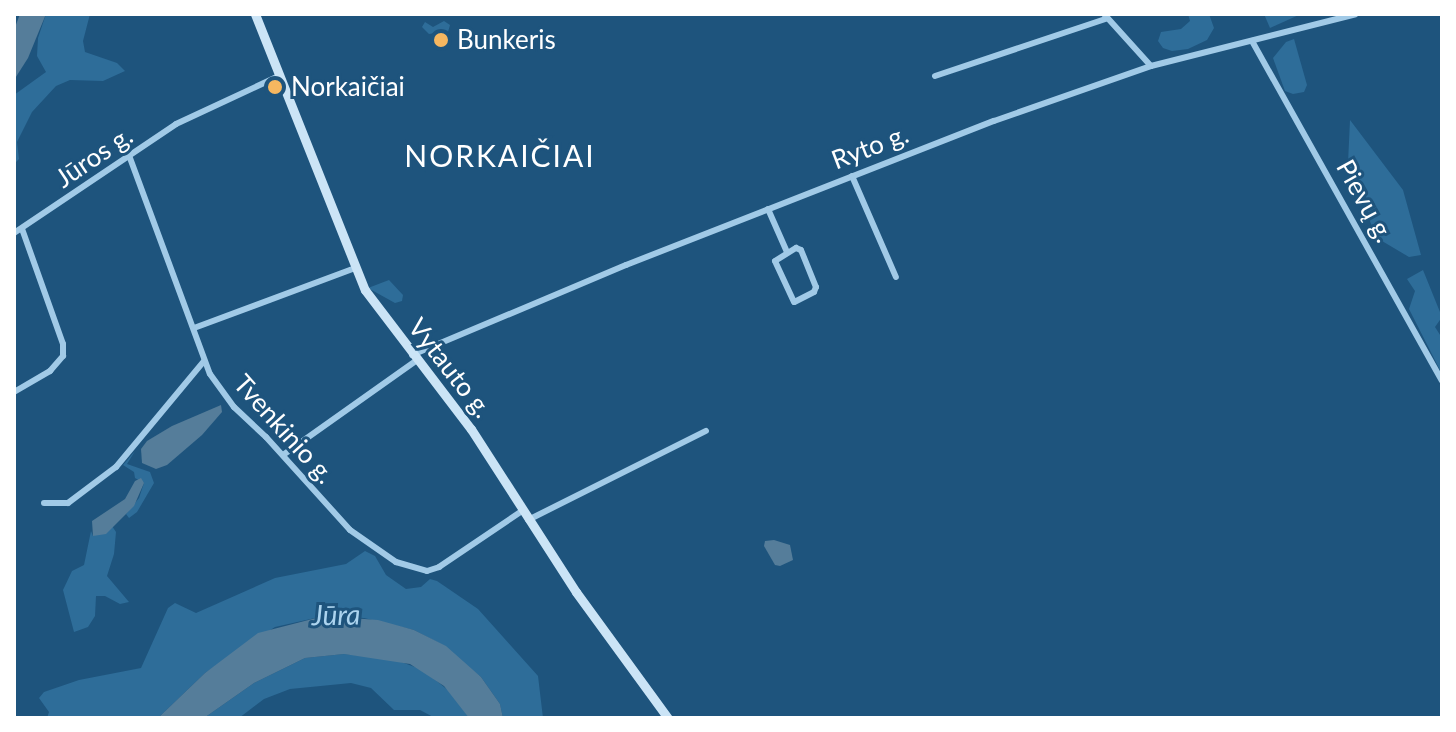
<!DOCTYPE html>
<meta charset="utf-8">
<style>
body{margin:0}
#map{position:relative;width:1456px;height:732px;overflow:hidden;background:#1e547d;font-family:Lato,sans-serif}
div>[style]{position:absolute}
[style*='--x']{left:calc(var(--x)*1px);top:calc(var(--y)*1px);width:calc(var(--w)*1px);rotate:calc(var(--a)*1deg)}
.green>*{inset:0;background:#2e6d99}
.water>*{inset:0;background:#557d9a}
.minor>*{height:6px;margin:-3px;padding:0 3px;transform-origin:3px;border-radius:3px;background:#a1cae7}
.secondary>*{height:9px;margin:-4.5px;padding:0 4.5px;transform-origin:4.5px;border-radius:4.5px;background:#cbe4f6}
.dots>*{width:22px;height:22px;translate:-50% -50%;box-sizing:border-box;border:4px solid #1e547d;border-radius:50%}
span{translate:-50% -50%;white-space:nowrap;text-align:center;line-height:1.15;-webkit-text-stroke:6px #1e547d;paint-order:stroke}
.poi-label{font-size:26px;color:#fff}
.left{translate:0 -50%;text-align:left}
.street-label{font-size:26px;color:#fff}
.water-label{font-size:28px;color:#acd4ef;font-style:italic}
.quarter-label{font-size:30px;color:#fff;letter-spacing:2px}
.frame{position:absolute;inset:0;border:16px solid #fff;pointer-events:none}
</style>
<div id="map">
<div class="green">
<i style="clip-path:polygon(46px 14px,90px 14px,83px 41px,85px 52px,117px 63px,125px 71px,103px 81px,70px 80px,56px 86px,32px 112px,17px 142px,19px 159px,14px 164px,14px 95px,46px 72px,37px 56px,38px 38px)"></i>
<i style="clip-path:polygon(1188px 14px,1209px 14px,1214px 28px,1207px 40px,1188px 49px,1172px 51px,1163px 48px,1158px 41px,1161px 32px,1181px 29px,1190px 21px)"></i>
<i style="clip-path:polygon(1264px 14px,1301px 14px,1270px 28px)"></i>
<i style="clip-path:polygon(444px 21px,450px 25px,446px 39px,442px 32px,429px 34px,422px 27px,425px 22px,433px 27px)"></i>
<i style="clip-path:polygon(1294px 39px,1307px 85px,1304px 92px,1293px 94px,1285px 91px,1273px 58px,1286px 42px)"></i>
<i style="clip-path:polygon(1350px 120px,1403px 190px,1421px 255px,1409px 257px,1382px 241px,1375px 243px,1366px 203px,1348px 163px)"></i>
<i style="clip-path:polygon(1423px 270px,1442px 317px,1435px 327px,1442px 338px,1442px 374px,1409px 309px,1415px 291px,1407px 279px)"></i>
<i style="clip-path:polygon(389px 280px,403px 295px,402px 301px,395px 303px,368px 288px)"></i>
<i style="clip-path:polygon(135px 451px,127px 464px,150px 472px,154px 483px,137px 512px,129px 518px,126px 514px,139px 498px,144px 483px,135px 478px,134px 472px,123px 465px)"></i>
<i style="clip-path:polygon(112px 526px,116px 532px,114px 554px,107px 576px,129px 602px,120px 604px,105px 596px,96px 596px,95px 616px,88px 627px,74px 632px,63px 590px,72px 571px,84px 565px,91px 531px,93px 536px)"></i>
<i style="clip-path:polygon(365px 551px,375px 556px,386px 575px,406px 589px,421px 587px,430px 579px,437px 581px,478px 609px,538px 676px,543px 718px,503px 718px,500px 704px,481px 677px,439px 643px,414px 630px,364px 618px,324px 616px,275px 627px,205px 673px,158px 718px,47px 718px,49px 712px,39px 698px,44px 692px,79px 680px,141px 668px,168px 608px,175px 603px,196px 613px,275px 578px,346px 564px)"></i>
<i style="clip-path:polygon(344px 654px,393px 659px,423px 670px,454px 695px,469px 718px,435px 718px,420px 710px,394px 710px,371px 688px,351px 683px,290px 689px,264px 699px,239px 718px,204px 718px,254px 683px,305px 658px)"></i>
</div>
<div class="water">
<i style="clip-path:polygon(20px 14px,46px 14px,28px 58px,14px 80px,14px 30px)"></i>
<i style="clip-path:polygon(221px 405px,222px 412px,202px 435px,167px 465px,156px 469px,142px 463px,141px 449px,147px 441px,172px 426px)"></i>
<i style="clip-path:polygon(141px 478px,144px 483px,134px 506px,106px 534px,93px 536px,92px 521px,125px 499px,135px 481px)"></i>
<i style="clip-path:polygon(774px 540px,790px 545px,793px 560px,780px 566px,775px 565px,764px 546px,765px 541px)"></i>
<i style="clip-path:polygon(324px 616px,378px 620px,414px 630px,446px 646px,481px 677px,500px 704px,503px 718px,469px 718px,444px 686px,410px 664px,344px 654px,305px 658px,254px 683px,204px 718px,158px 718px,205px 673px,258px 633px)"></i>
</div>
<div class="minor">
<i style="--x:1104;--y:14;--w:70;--a:47.9"></i>
<i style="--x:1252;--y:41;--w:389;--a:60.8"></i>
<i style="--x:935;--y:76;--w:182;--a:-18.5"></i>
<i style="--x:130;--y:158;--w:230;--a:69.7"></i>
<i style="--x:210;--y:374;--w:41;--a:54"></i>
<i style="--x:234;--y:407;--w:44;--a:43.2"></i>
<i style="--x:266;--y:437;--w:125;--a:47.9"></i>
<i style="--x:350;--y:530;--w:56;--a:34.8"></i>
<i style="--x:396;--y:562;--w:32;--a:16"></i>
<i style="--x:427;--y:571;--w:13;--a:-18"></i>
<i style="--x:439;--y:567;--w:100;--a:-34"></i>
<i style="--x:852;--y:176;--w:110;--a:66.5"></i>
<i style="--x:768;--y:209;--w:47;--a:66.2"></i>
<i style="--x:14;--y:233;--w:195;--a:-33.9"></i>
<i style="--x:176;--y:124;--w:114;--a:-25"></i>
<i style="--x:796;--y:248;--w:5;--a:22"></i>
<i style="--x:801;--y:250;--w:40;--a:68"></i>
<i style="--x:816;--y:287;--w:5;--a:112"></i>
<i style="--x:814;--y:292;--w:22;--a:153"></i>
<i style="--x:794;--y:302;--w:45;--a:-114.9"></i>
<i style="--x:775;--y:261;--w:25;--a:-32"></i>
<i style="--x:194;--y:328;--w:172;--a:-20.4"></i>
<i style="--x:412;--y:355;--w:232;--a:-22.8"></i>
<i style="--x:626;--y:265;--w:395;--a:-21.4"></i>
<i style="--x:994;--y:121;--w:166;--a:-19.3"></i>
<i style="--x:1151;--y:66;--w:211;--a:-14.2"></i>
<i style="--x:14;--y:392;--w:42;--a:-30.3"></i>
<i style="--x:50;--y:371;--w:20;--a:-49"></i>
<i style="--x:63;--y:356;--w:12;--a:-90"></i>
<i style="--x:63;--y:344;--w:122;--a:-109.6"></i>
<i style="--x:283;--y:455;--w:163;--a:-35.3"></i>
<i style="--x:44;--y:503;--w:24;--a:0"></i>
<i style="--x:68;--y:503;--w:60;--a:-36.9"></i>
<i style="--x:116;--y:467;--w:138;--a:-50.3"></i>
<i style="--x:528;--y:520;--w:199;--a:-26.6"></i>
</div>
<div class="secondary">
<i style="--x:255;--y:14;--w:297;--a:68.3"></i>
<i style="--x:365;--y:290;--w:175;--a:52.7"></i>
<i style="--x:471;--y:429;--w:194;--a:57.2"></i>
<i style="--x:576;--y:592;--w:156;--a:53.9"></i>
</div>
<div class="dots">
<i style="left:441px;top:40px;background:#f6b760"></i>
<i style="left:275px;top:87px;background:#f6b760"></i>
</div>
<div class="poi-label">
<span class="left" style="left:457px;top:40px">Bunkeris</span>
<span class="left" style="left:291px;top:87px">Norkaičiai</span>
</div>
<div class="street-label">
<span style="left:870px;top:147px;rotate:-21deg">Ryto g.</span>
<span style="left:94px;top:157px;rotate:-34deg">Jūros g.</span>
<span style="left:1365px;top:201px;rotate:61deg">Pievų g.</span>
<span style="left:450px;top:368px;rotate:52deg">Vytauto g.</span>
<span style="left:284px;top:429px;rotate:48deg">Tvenkinio g.</span>
</div>
<div class="water-label">
<span style="left:336px;top:614px;rotate:-1deg">Jūra</span>
</div>
<div class="quarter-label">
<span style="left:500px;top:155px">NORKAIČIAI</span>
</div>
<div class="frame"></div>
</div>
